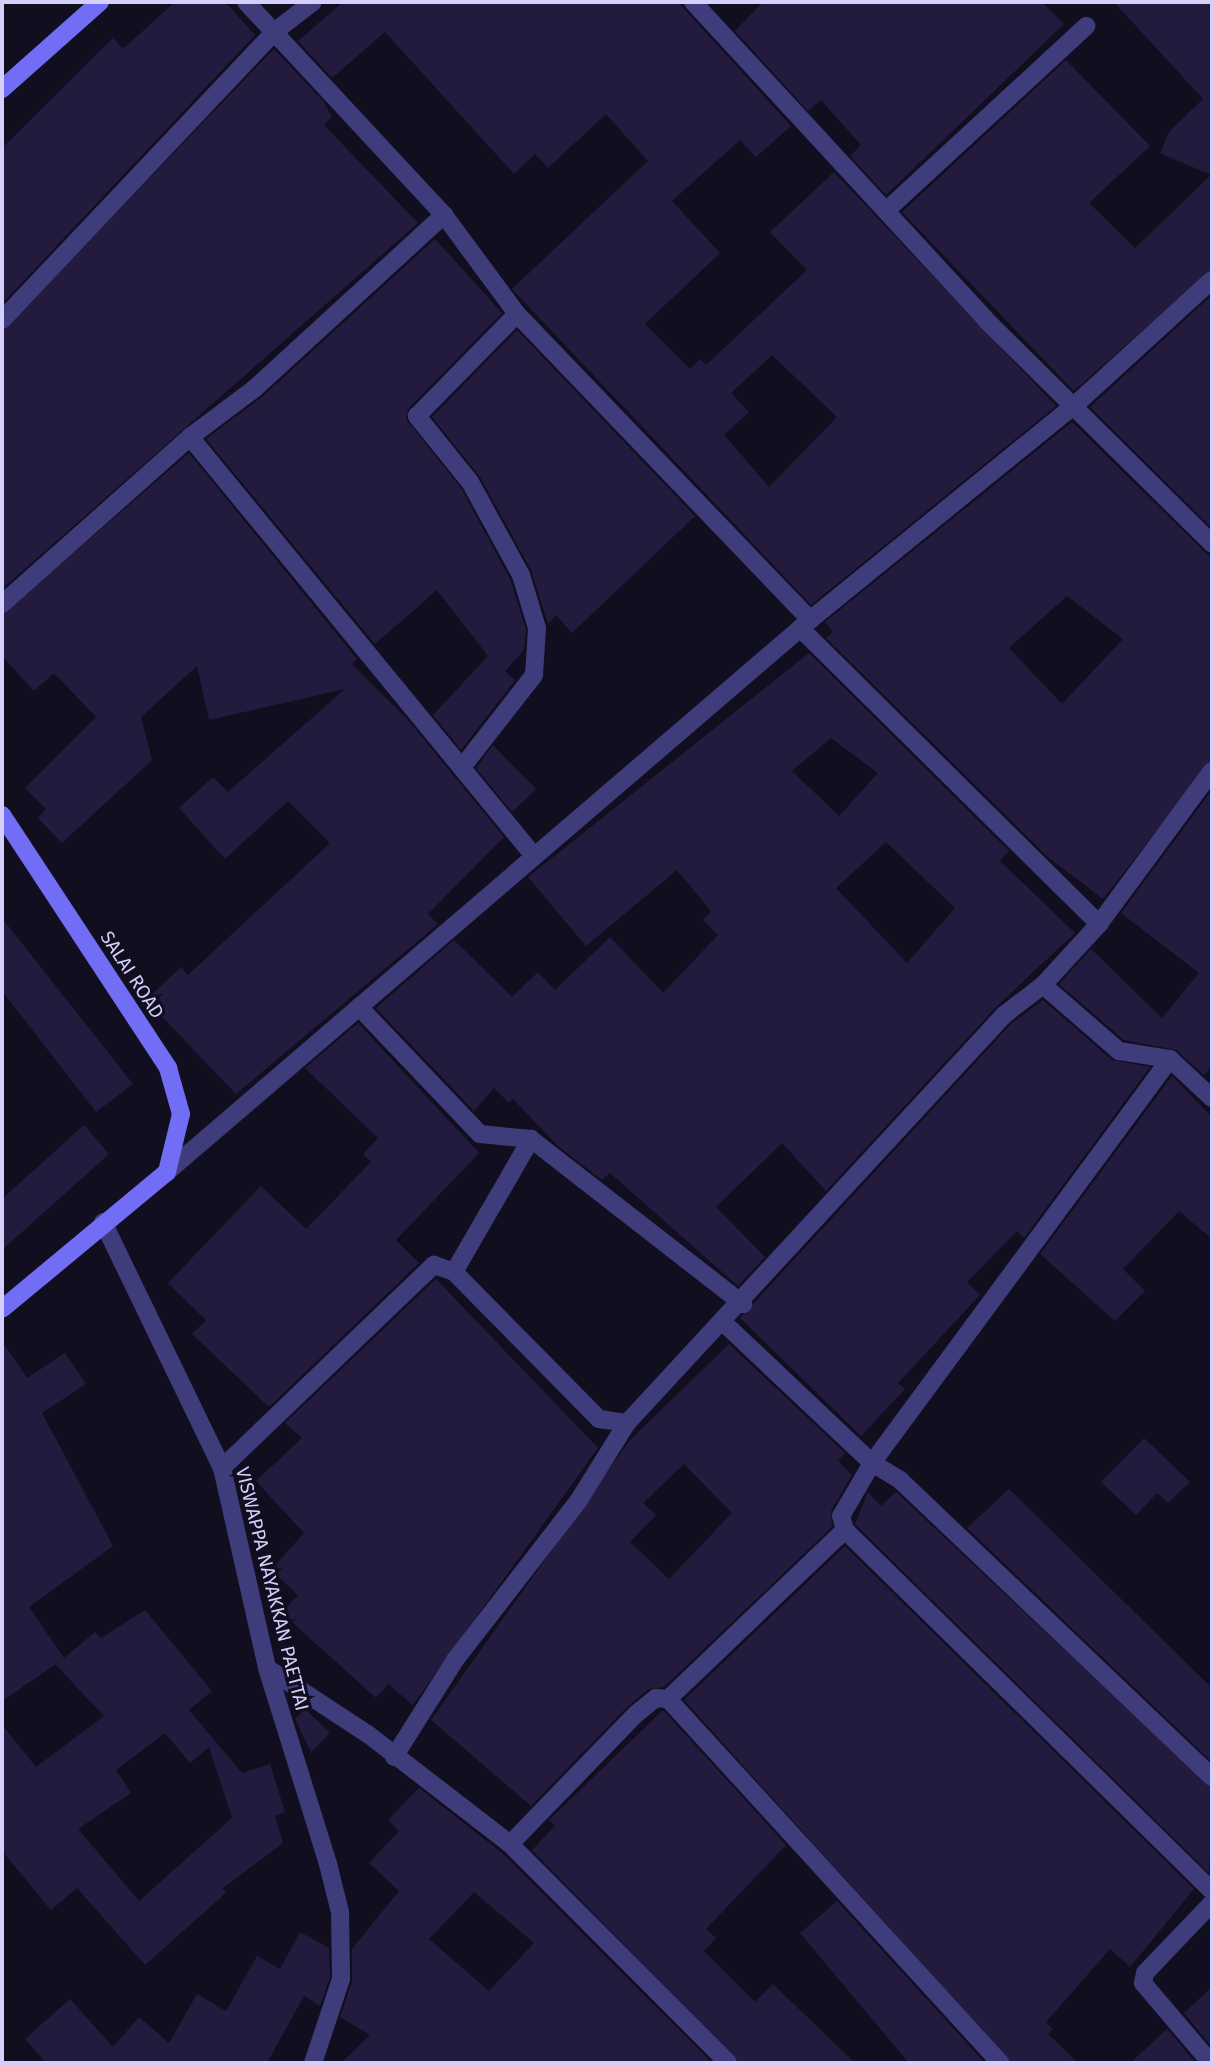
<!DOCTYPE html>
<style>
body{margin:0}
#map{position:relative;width:1214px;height:2065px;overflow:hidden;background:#110e1f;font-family:"Fira Sans",sans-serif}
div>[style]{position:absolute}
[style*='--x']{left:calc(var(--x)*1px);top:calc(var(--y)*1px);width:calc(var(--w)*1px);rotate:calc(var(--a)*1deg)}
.building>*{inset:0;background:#231b3e}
.minor>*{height:18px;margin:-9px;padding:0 9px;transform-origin:9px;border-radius:9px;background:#3f3c7b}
.tertiary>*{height:18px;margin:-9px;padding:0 9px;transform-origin:9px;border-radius:9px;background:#3f3c7b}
.secondary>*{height:18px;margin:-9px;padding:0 9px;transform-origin:9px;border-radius:9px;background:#726df5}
span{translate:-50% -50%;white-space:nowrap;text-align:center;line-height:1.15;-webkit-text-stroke:6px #110e1f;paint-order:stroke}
.street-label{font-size:19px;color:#d5cffc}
.frame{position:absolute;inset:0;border:4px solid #d5cffc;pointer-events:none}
</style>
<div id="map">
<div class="building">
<i style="clip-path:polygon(175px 2px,225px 2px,255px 35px,2px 304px,2px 148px,113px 38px,123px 49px)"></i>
<i style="clip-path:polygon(evenodd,343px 2px,678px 2px,791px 126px,756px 157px,740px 140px,672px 201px,720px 253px,645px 324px,690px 369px,700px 359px,706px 365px,807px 270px,770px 232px,834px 172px,1056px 406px,811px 605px,512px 289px,648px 161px,606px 114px,548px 168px,535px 154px,514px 174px,385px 32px,332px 78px,298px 41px,343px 2px,772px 355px,837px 417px,769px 487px,724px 435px,749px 412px,731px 393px,772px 355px)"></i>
<i style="clip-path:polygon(763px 2px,1042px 2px,1064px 24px,886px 195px,850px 156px,861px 145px,821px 100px,808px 111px,735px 31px)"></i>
<i style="clip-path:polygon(1114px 2px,1212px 2px,1212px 269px,1074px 391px,902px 212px,1066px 60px,1150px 146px,1089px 203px,1135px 248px,1211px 175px,1160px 153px,1169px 132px,1203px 99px)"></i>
<i style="clip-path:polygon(274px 49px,323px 101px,332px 117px,324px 125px,418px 223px,2px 589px,2px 331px)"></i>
<i style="clip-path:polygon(435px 239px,502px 313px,409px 408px,406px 419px,461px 488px,510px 579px,526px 629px,524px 650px,505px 671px,515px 680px,461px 750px,433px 715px,488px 656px,437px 590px,375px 644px,206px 439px,262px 397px)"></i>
<i style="clip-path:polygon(1212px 295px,1212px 528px,1090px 407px)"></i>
<i style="clip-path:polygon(517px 330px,695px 516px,572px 633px,556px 615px,548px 624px,531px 570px,480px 477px,432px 417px)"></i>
<i style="clip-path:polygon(evenodd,1072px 422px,1212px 559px,1212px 760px,1103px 899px,1048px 857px,826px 638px,833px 632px,825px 622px,1072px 422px,1067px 596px,1123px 639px,1062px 704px,1009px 648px,1067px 596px)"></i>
<i style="clip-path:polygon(189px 453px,357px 659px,352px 664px,407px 719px,504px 837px,428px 914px,438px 924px,236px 1094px,146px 1000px,181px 967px,188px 975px,330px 843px,288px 801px,225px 859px,179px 808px,213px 777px,228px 792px,345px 689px,209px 720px,197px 666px,141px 717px,152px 760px,62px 843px,38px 818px,46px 809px,25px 788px,96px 717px,54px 673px,34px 691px,2px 656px,2px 615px)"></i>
<i style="clip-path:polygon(evenodd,809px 653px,1009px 851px,1000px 861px,1075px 933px,996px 1007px,826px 1191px,782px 1143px,716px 1207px,765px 1257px,738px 1286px,610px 1173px,602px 1180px,558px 1146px,513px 1099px,509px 1103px,494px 1088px,474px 1111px,376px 1008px,454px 940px,512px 997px,538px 972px,555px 990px,610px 937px,663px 993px,718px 935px,703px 920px,711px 911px,677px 870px,586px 946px,528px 877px,809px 653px,831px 738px,878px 773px,839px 816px,792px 771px,831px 738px,809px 653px,886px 842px,955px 908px,907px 963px,836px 888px,886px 842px)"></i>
<i style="clip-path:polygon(493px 745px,536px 789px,512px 812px,476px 768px)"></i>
<i style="clip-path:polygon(1212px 790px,1212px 1065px,1204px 1075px,1176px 1050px,1124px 1040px,1059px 984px,1091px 949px,1162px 1018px,1199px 973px,1121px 913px)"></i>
<i style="clip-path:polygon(2px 918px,133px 1084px,96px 1112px,2px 991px)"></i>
<i style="clip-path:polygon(1043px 1000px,1112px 1060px,1150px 1067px,1024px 1238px,1017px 1231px,967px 1282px,980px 1295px,898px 1383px,905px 1389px,861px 1436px,740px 1318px,1012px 1023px)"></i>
<i style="clip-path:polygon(358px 1023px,479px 1153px,396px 1240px,419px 1263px,269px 1407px,192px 1334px,206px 1320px,168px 1283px,261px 1186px,306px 1229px,371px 1162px,363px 1154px,378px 1138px,305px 1068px)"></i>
<i style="clip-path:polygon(1172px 1076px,1212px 1117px,1212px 1239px,1179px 1211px,1123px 1269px,1145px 1291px,1115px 1321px,1040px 1254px)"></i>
<i style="clip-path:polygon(84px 1125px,109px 1154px,2px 1250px,2px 1199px)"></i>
<i style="clip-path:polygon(436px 1279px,598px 1448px,413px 1705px,388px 1684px,376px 1698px,282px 1613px,298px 1595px,271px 1570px,304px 1533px,256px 1481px,302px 1438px,285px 1423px)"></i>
<i style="clip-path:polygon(evenodd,2px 1341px,27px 1378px,65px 1353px,86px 1384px,42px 1413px,113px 1546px,29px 1607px,64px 1658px,95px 1632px,101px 1638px,145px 1610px,212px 1691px,189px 1710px,242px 1773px,270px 1764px,285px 1812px,275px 1816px,283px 1843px,222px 1889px,227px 1892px,145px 1965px,77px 1888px,51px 1910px,2px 1851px,2px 1725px,36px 1767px,104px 1716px,56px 1665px,62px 1660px,2px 1701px,2px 1341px,165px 1733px,190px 1763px,209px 1747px,232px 1818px,139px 1901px,78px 1829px,131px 1793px,116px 1770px,165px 1733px)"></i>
<i style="clip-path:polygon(evenodd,729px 1344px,845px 1453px,838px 1461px,852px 1475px,831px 1511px,832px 1527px,664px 1687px,649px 1689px,628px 1706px,531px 1806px,431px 1720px,630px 1440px,729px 1344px,684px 1464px,732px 1513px,669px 1579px,630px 1542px,656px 1515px,643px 1503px,684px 1464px)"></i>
<i style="clip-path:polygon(1144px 1438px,1190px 1482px,1168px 1503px,1157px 1493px,1136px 1515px,1101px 1482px)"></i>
<i style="clip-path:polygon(1009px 1489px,1212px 1688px,1212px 1762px,967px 1528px)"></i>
<i style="clip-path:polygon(868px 1492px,881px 1506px,896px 1492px,1212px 1788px,1209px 1873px,855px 1524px)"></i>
<i style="clip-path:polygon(845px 1546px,1194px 1889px,1130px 1967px,1110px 1949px,1046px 2022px,1053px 2029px,1048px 2034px,1078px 2063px,1011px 2063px,684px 1700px)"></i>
<i style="clip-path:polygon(305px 1709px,330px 1733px,311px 1752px,295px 1719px)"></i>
<i style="clip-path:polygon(663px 1710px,786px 1845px,706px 1929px,716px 1938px,704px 1951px,755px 2002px,773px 1984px,855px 2063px,739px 2063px,532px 1850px,555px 1826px,549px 1820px)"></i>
<i style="clip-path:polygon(evenodd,419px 1788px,502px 1853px,712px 2063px,341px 2063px,370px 2035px,340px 2017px,352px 1982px,352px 1949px,399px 1891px,369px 1863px,399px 1831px,388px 1820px,419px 1788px,474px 1892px,534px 1943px,489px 1991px,429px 1939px,474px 1892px)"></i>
<i style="clip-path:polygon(837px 1901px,985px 2063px,909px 2063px,800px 1933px)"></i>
<i style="clip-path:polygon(300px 1932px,329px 1948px,330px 1977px,320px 2006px,304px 1996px,267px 2063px,46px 2063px,25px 2039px,70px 1999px,113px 2047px,139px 2017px,169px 2043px,197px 1994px,226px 2011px,257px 1956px,280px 1969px)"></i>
<i style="clip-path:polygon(1212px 1987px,1212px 2047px,1184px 2013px)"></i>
<i style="clip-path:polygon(1167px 2029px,1196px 2063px,1130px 2063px)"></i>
</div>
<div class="minor">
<i style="--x:246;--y:2;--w:291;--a:47.1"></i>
<i style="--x:444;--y:215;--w:123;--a:53.6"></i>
<i style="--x:517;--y:314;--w:424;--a:46.2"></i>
<i style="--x:693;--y:2;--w:432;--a:47.3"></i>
<i style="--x:986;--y:320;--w:318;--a:44.7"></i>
<i style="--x:888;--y:209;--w:270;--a:-42.7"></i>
<i style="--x:2;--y:320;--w:396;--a:-46.6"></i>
<i style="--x:274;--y:32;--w:49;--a:-37.6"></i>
<i style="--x:190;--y:437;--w:542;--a:50.61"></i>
<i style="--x:2;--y:604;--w:251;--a:-41.6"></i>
<i style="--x:190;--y:437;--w:80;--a:-36.9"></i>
<i style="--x:254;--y:389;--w:258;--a:-42.5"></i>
<i style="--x:800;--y:628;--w:421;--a:44.7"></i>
<i style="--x:463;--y:766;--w:115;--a:-52"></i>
<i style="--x:534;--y:675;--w:47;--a:-86.3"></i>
<i style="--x:537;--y:628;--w:55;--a:-106.8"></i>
<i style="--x:521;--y:575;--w:106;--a:-118.7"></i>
<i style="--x:470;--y:482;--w:85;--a:-128.8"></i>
<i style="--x:417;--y:416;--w:143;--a:-45.6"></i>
<i style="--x:1043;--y:985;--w:101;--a:41"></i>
<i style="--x:1119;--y:1051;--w:52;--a:8.9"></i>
<i style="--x:1170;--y:1059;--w:57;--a:42.9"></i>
<i style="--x:359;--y:1007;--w:175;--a:46.4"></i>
<i style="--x:480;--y:1134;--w:51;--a:5.6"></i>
<i style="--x:531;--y:1139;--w:269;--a:37.9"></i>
<i style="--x:1170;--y:1059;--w:502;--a:126.41"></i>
<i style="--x:872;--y:1463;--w:61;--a:120.3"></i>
<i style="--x:841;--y:1516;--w:15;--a:74"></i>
<i style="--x:845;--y:1530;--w:515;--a:44.53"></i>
<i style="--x:454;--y:1272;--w:154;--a:-59.9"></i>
<i style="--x:725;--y:1324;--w:202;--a:43.4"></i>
<i style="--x:872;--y:1463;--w:33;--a:31"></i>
<i style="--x:900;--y:1480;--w:431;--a:43.6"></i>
<i style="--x:222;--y:1468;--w:294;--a:-43.8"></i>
<i style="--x:434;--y:1265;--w:21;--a:19"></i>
<i style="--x:454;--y:1272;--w:206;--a:45.4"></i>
<i style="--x:599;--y:1419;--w:28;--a:8"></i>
<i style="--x:627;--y:1423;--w:556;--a:-47.26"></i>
<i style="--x:1004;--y:1015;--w:49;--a:-37.6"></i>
<i style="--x:1043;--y:985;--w:83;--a:-47.4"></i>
<i style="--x:1099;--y:924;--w:190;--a:-53.6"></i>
<i style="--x:267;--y:1668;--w:122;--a:33.3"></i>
<i style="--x:369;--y:1735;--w:178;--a:37.7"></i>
<i style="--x:510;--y:1844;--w:309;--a:45.1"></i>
<i style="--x:668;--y:1699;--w:493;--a:47.6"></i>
<i style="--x:394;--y:1757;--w:115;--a:-57.8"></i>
<i style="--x:455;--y:1660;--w:202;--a:-52.2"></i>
<i style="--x:579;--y:1500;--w:91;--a:-58.1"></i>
<i style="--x:510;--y:1844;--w:181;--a:-45.9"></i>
<i style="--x:636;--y:1714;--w:26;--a:-39"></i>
<i style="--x:656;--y:1698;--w:12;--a:5"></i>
<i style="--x:668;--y:1699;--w:245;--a:-43.7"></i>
<i style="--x:1211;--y:2063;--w:105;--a:-130.4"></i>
<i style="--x:1143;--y:1983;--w:10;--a:-79"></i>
<i style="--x:1145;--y:1973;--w:97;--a:-46.3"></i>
</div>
<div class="tertiary">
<i style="--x:167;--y:1172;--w:847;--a:-40.65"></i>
<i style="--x:810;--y:620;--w:343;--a:-39.1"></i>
<i style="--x:1076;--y:404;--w:184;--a:-42.4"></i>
<i style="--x:103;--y:1222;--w:273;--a:64.2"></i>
<i style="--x:222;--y:1468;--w:205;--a:77.3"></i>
<i style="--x:267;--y:1668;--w:205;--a:72.7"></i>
<i style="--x:328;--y:1864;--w:49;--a:76"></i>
<i style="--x:340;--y:1912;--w:67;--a:89.1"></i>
<i style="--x:341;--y:1979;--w:89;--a:108.4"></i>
</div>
<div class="secondary">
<i style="--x:2;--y:89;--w:131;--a:-41.6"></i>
<i style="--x:2;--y:815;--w:303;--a:56.7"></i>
<i style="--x:168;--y:1068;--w:48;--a:74.2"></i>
<i style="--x:181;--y:1114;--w:60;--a:103.6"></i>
<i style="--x:167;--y:1172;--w:214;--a:140.3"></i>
</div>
<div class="street-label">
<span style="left:132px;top:975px;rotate:57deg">SALAI ROAD</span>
<span style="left:272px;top:1589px;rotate:76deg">VISWAPPA NAYAKKAN PAETTAI</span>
</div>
<div class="frame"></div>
</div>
